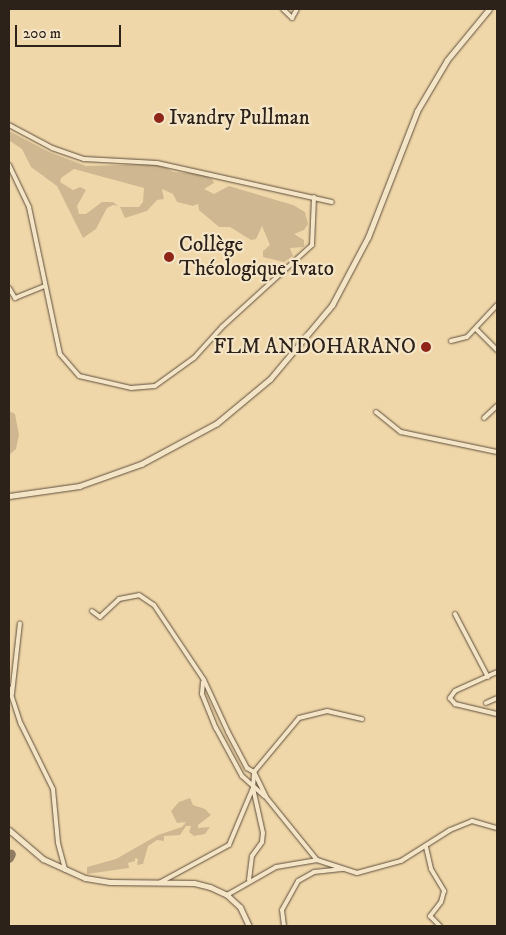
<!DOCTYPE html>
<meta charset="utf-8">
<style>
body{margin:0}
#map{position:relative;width:506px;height:935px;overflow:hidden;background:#f0d7a9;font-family:"IM FELL DW Pica",serif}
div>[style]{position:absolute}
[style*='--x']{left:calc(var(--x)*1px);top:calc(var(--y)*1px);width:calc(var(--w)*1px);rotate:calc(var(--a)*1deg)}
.green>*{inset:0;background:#cfb891}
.taxiway>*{height:10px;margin:-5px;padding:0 5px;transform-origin:5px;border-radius:5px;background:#8e7c62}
.roads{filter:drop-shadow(0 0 1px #5e4f3e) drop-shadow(0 0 1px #5e4f3e)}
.street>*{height:4px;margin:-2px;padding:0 2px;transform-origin:2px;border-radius:2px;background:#f5e5c7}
.secondary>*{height:5px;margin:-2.5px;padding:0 2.5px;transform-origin:2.5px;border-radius:2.5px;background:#f5e5c7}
.dots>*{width:14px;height:14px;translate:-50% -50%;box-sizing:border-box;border:2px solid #f5e5c7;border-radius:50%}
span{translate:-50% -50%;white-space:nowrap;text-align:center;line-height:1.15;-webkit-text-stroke:4.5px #f5e5c7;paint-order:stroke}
.poi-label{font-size:21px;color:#2d221a}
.left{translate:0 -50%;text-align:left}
.right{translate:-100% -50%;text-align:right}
.frame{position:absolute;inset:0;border:10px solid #2d221a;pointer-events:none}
.scale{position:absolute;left:15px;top:25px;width:106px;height:22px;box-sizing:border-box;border:2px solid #2d221a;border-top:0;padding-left:6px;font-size:15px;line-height:18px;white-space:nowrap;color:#2d221a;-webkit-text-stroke:4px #f5e5c7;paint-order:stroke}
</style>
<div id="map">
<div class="green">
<i style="clip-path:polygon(9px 131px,49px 152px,86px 166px,160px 164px,173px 172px,202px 174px,212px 179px,214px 183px,204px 189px,214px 194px,229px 186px,293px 205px,305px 212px,308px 224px,304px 230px,294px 234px,304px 240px,304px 247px,290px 248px,293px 256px,284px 262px,263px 257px,263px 251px,270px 245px,262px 226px,256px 239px,251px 240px,230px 227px,219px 227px,199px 210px,198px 204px,193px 206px,177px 202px,173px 194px,162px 189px,164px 199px,157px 200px,147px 211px,125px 218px,120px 207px,139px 207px,143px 202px,144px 188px,74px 169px,61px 178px,60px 182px,73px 190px,80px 187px,86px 190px,77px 206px,79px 214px,86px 214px,102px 202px,113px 202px,118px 206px,113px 205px,107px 208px,96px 229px,83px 238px,57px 186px,31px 167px,22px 149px,10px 141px)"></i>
<i style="clip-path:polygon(9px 411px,15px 414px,19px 435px,16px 449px,9px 455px)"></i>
<i style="clip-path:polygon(190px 798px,193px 805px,205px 809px,211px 815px,198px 825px,198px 828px,210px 827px,205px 834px,194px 836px,189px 832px,191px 826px,186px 826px,180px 835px,164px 836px,164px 841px,157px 840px,148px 846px,143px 864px,137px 865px,138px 859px,135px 858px,135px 861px,128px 863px,129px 868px,87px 874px,87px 867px,116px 859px,158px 835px,182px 827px,186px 822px,177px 823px,171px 811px,179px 802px)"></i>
</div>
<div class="taxiway">
<i style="--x:9;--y:858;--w:4;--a:-63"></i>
</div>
<div class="roads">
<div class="street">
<i style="--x:283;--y:9;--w:13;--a:45"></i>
<i style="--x:292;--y:18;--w:10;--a:-61"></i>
<i style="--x:9;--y:125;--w:49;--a:28.1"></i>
<i style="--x:52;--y:148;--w:34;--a:19"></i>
<i style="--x:84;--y:159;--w:73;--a:3.1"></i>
<i style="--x:157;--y:163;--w:179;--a:12.6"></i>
<i style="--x:9;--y:165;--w:47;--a:64.5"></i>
<i style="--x:29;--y:207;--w:150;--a:78.1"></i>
<i style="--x:60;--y:354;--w:29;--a:49"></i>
<i style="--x:79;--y:376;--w:53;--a:13"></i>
<i style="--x:131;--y:388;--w:24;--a:-5"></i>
<i style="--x:155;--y:386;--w:48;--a:-35.7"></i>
<i style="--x:194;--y:358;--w:42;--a:-47.9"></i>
<i style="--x:222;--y:327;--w:122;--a:-42.3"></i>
<i style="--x:312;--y:245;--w:48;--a:-87.6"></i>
<i style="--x:9;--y:288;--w:12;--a:59"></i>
<i style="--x:15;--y:298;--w:32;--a:-22"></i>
<i style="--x:476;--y:329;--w:30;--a:45"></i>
<i style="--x:451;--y:341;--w:16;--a:-14"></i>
<i style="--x:467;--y:337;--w:44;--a:-46.8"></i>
<i style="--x:376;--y:412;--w:32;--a:39"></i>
<i style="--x:401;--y:432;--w:98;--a:11.8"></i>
<i style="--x:484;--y:418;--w:18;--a:-43"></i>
<i style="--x:92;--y:611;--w:10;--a:37"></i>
<i style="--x:100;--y:617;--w:26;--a:-43"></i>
<i style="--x:119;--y:599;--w:20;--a:-11"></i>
<i style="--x:139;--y:595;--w:18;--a:34"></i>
<i style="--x:154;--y:605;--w:90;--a:56.3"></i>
<i style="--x:204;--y:680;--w:57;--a:65.2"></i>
<i style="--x:228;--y:732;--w:41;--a:62.2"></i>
<i style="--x:247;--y:768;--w:8;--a:30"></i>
<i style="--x:254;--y:772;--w:28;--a:64"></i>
<i style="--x:266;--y:797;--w:81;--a:51"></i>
<i style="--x:455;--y:614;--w:71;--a:62.4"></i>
<i style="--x:497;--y:672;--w:46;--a:155.7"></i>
<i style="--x:455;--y:691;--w:9;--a:126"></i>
<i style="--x:450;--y:698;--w:8;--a:50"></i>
<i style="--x:455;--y:704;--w:43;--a:13.4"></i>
<i style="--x:203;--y:682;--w:12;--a:95"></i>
<i style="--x:202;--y:694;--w:37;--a:68"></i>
<i style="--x:216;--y:728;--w:55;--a:61.6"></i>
<i style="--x:242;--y:776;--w:30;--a:42"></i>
<i style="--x:9;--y:688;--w:38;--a:72"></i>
<i style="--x:21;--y:724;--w:72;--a:63.8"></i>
<i style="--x:53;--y:789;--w:54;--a:84.7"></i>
<i style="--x:58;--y:843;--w:28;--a:75"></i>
<i style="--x:12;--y:694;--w:71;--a:-83.6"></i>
<i style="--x:486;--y:703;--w:12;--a:-24"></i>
<i style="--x:426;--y:847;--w:23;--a:77"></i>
<i style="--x:431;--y:869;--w:26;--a:59"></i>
<i style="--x:444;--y:891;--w:11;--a:105"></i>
<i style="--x:441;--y:902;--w:18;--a:128"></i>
<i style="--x:430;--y:916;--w:14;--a:45"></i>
<i style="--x:249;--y:880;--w:24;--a:-83"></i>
<i style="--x:252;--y:856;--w:17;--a:-54"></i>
<i style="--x:262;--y:842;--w:9;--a:-84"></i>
<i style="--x:263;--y:833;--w:46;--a:-102.5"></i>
<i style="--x:253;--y:788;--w:16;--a:-86"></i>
<i style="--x:254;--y:772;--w:70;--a:-50.2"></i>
<i style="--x:299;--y:718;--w:29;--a:-14"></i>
<i style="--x:327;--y:711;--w:36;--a:13"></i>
<i style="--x:159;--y:883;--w:80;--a:-28.5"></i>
<i style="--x:229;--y:845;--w:62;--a:-67.2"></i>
<i style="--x:227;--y:895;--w:56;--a:-29.7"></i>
<i style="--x:276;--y:867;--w:42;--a:-9.7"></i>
<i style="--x:317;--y:860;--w:42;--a:18"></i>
<i style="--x:357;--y:873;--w:46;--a:-15.3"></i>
<i style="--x:401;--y:861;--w:58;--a:-32.3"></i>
<i style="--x:450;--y:830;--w:24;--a:-22"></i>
<i style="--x:472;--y:821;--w:26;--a:16"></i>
<i style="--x:284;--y:926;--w:16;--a:-97"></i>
<i style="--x:282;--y:910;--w:33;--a:-61"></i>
<i style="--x:298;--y:881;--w:18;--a:-29"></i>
<i style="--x:314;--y:872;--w:30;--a:-6"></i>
</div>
<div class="secondary">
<i style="--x:9;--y:496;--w:71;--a:-8.1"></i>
<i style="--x:79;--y:486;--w:66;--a:-19.5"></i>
<i style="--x:141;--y:464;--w:86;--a:-28.3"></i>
<i style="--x:217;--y:423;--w:69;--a:-39.7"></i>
<i style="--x:270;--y:379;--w:97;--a:-50"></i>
<i style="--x:332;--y:305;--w:77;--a:-62.1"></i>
<i style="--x:368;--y:237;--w:135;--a:-68.7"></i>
<i style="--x:417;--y:111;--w:59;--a:-59.5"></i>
<i style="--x:447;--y:60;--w:66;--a:-50.5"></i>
<i style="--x:9;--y:830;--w:45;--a:40.5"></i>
<i style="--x:43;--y:859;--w:46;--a:24.3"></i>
<i style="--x:85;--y:878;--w:25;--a:9"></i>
<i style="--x:110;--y:882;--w:84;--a:0.7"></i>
<i style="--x:194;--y:883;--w:16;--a:14"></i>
<i style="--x:210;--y:887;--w:19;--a:25"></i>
<i style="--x:227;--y:895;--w:18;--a:43"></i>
<i style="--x:240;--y:907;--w:21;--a:65"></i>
</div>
</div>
<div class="dots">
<i style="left:159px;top:118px;background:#8f2418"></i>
<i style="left:169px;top:257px;background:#8f2418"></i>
<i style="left:426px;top:347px;background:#8f2418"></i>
</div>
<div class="poi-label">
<span class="left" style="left:169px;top:118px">Ivandry Pullman</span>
<span class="left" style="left:179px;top:257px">Collège<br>Théologique Ivato</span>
<span class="right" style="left:416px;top:347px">FLM ANDOHARANO</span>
</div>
<div class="frame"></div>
<div class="scale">200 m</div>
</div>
